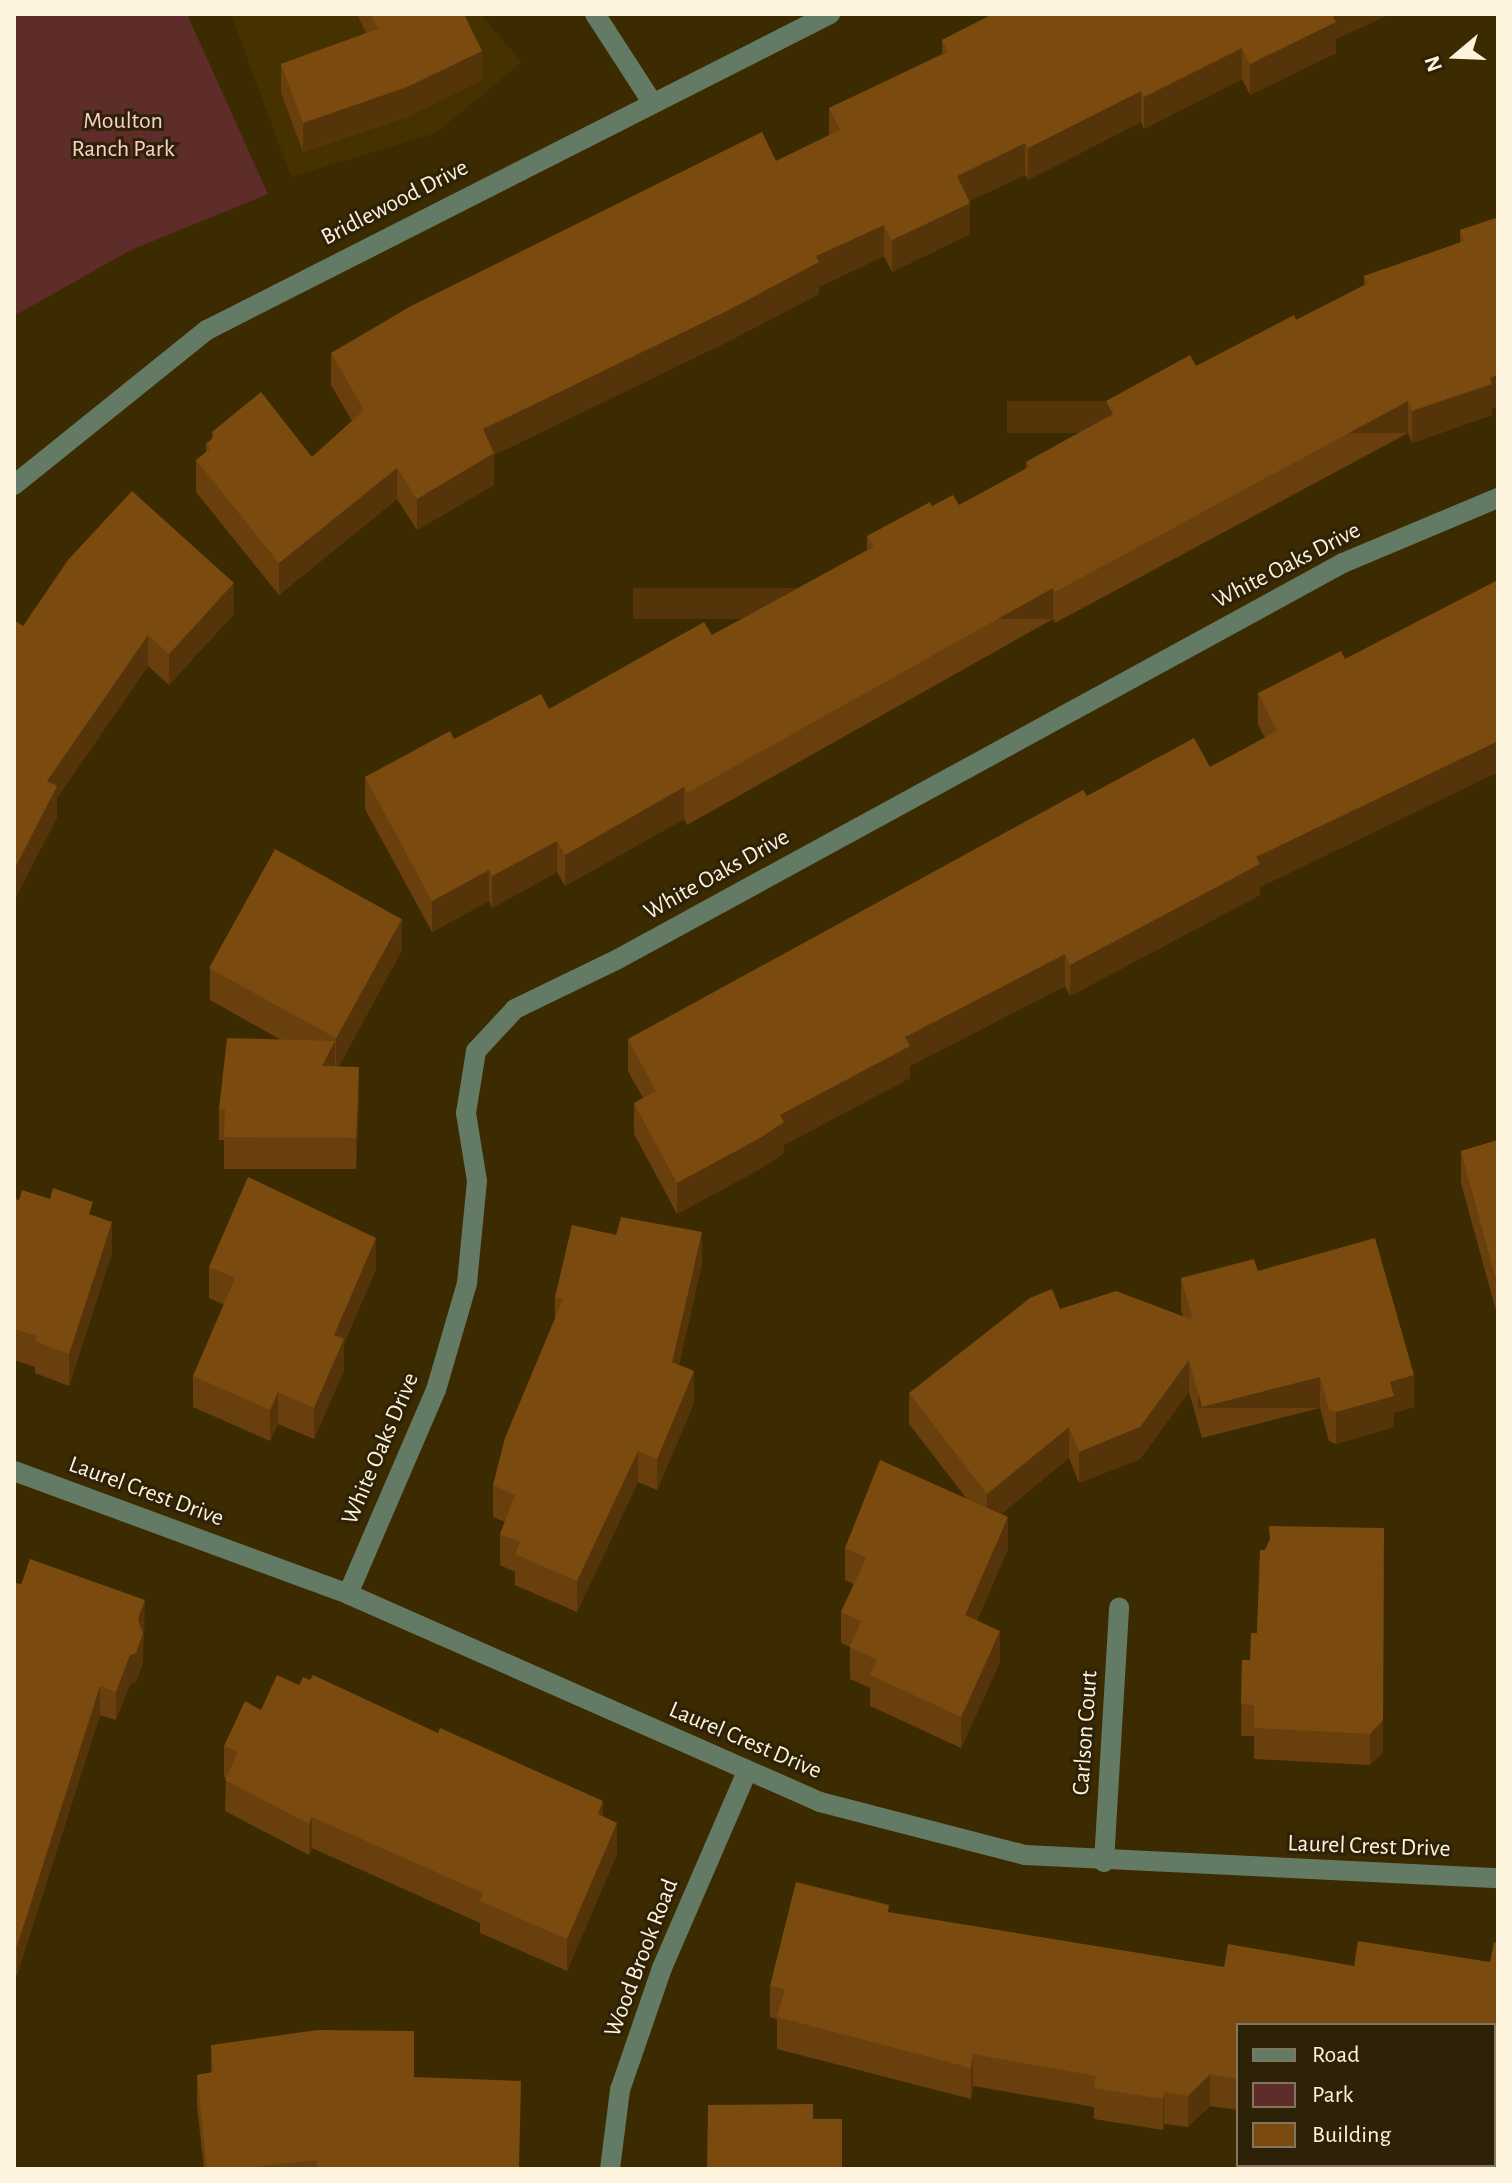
<!DOCTYPE html>
<style>
body{margin:0}
#map{position:relative;width:1512px;height:2183px;overflow:hidden;background:#3c2a00;font-family:"Alegreya Sans",sans-serif}
div>[style]{position:absolute}
[style*='--x']{left:calc(var(--x)*1px);top:calc(var(--y)*1px);width:calc(var(--w)*1px);rotate:calc(var(--a)*1deg)}
.built>*{inset:0;background:#463200}
.green>*{inset:0;background:#5e2c29}
.minor>*{height:20px;margin:-10px;padding:0 10px;transform-origin:10px;border-radius:10px;background:#637a64}
.wall>*{inset:0;background:#69400d}
.shaded-wall>*{inset:0;background:#55340a;transform-origin:0 0}
.building>*{inset:0;background:#7a4a0f;transform-origin:0 0}
span{translate:-50% -50%;white-space:nowrap;text-align:center;line-height:1.15;-webkit-text-stroke:6px #2d2208;paint-order:stroke}
.park-label{font-size:24px;color:#fbcfcb}
.street-label{font-size:24px;color:#fef3dc}
.frame{position:absolute;inset:0;border:16px solid #fef3dc;pointer-events:none}
.legend{position:absolute;left:1236px;top:2023px;width:260px;height:144px;box-sizing:border-box;background:#2d2208;border:2px solid #81765d;margin:0;padding:10px 14px;list-style:none;font-size:24px;color:#fef3dc}
.legend li{display:flex;align-items:center;gap:16px;height:40px}
.legend b{width:40px;border:2px solid #81765d}
.north{position:absolute;left:1416px;top:16px;width:80px;height:80px;-webkit-text-stroke:6px #2d2208;paint-order:stroke;rotate:251deg;font-size:22px;font-weight:700;line-height:32px;text-align:center;color:#fef3dc}
.north::after{content:'';display:block;margin:auto;width:28px;height:36px;background:#fef3dc;clip-path:polygon(50% 0,100% 100%,50% 72%,0 100%)}
</style>
<div id="map">
<div class="built">
<i style="clip-path:polygon(231px 14px,480px 14px,522px 62px,436px 133px,291px 177px)"></i>
</div>
<div class="green">
<i style="clip-path:polygon(14px 14px,187px 14px,268px 194px,131px 250px,14px 316px)"></i>
</div>
<div class="minor">
<i style="--x:595;--y:14;--w:105;--a:57.1"></i>
<i style="--x:14;--y:485;--w:248;--a:-38.8"></i>
<i style="--x:207;--y:330;--w:699;--a:-26.9"></i>
<i style="--x:14;--y:1471;--w:356;--a:20.2"></i>
<i style="--x:348;--y:1594;--w:516;--a:23.78"></i>
<i style="--x:820;--y:1802;--w:212;--a:14.5"></i>
<i style="--x:1025;--y:1855;--w:474;--a:2.8"></i>
<i style="--x:348;--y:1594;--w:222;--a:-66.7"></i>
<i style="--x:436;--y:1390;--w:111;--a:-73.8"></i>
<i style="--x:467;--y:1283;--w:102;--a:-84.4"></i>
<i style="--x:477;--y:1181;--w:69;--a:-99.2"></i>
<i style="--x:466;--y:1113;--w:63;--a:-80.8"></i>
<i style="--x:476;--y:1051;--w:57;--a:-47.1"></i>
<i style="--x:515;--y:1009;--w:114;--a:-25.9"></i>
<i style="--x:618;--y:959;--w:826;--a:-28.64"></i>
<i style="--x:1343;--y:563;--w:168;--a:-22.8"></i>
<i style="--x:1104;--y:1862;--w:255;--a:-86.6"></i>
<i style="--x:610;--y:2169;--w:80;--a:-82.8"></i>
<i style="--x:620;--y:2090;--w:129;--a:-71"></i>
<i style="--x:662;--y:1968;--w:214;--a:-66.6"></i>
</div>
<div class="wall">
<i style="clip-path:polygon(357px 14px,464px 14px,482px 80px,407px 117px,303px 152px,281px 93px,281px 64px,366px 33px)"></i>
<i style="clip-path:polygon(993px 14px,1390px 14px,1336px 39px,1336px 53px,1250px 95px,1242px 79px,1144px 129px,1141px 122px,1028px 180px,1025px 175px,969px 201px,970px 234px,892px 272px,884px 256px,819px 287px,819px 294px,727px 342px,494px 455px,494px 485px,417px 530px,397px 499px,279px 595px,196px 492px,196px 460px,206px 453px,206px 444px,212px 439px,212px 432px,312px 457px,352px 421px,331px 385px,331px 353px,776px 161px,829px 135px,829px 108px,942px 54px,942px 40px)"></i>
<i style="clip-path:polygon(1496px 218px,1492px 415px,1412px 443px,1408px 433px,1055px 623px,1053px 619px,687px 825px,684px 819px,565px 886px,557px 872px,492px 908px,489px 901px,432px 932px,365px 809px,365px 777px,454px 739px,549px 709px,712px 635px,867px 550px,867px 536px,932px 506px,959px 505px,1026px 469px,1026px 462px,1106px 418px,1106px 401px,1196px 366px,1296px 320px,1364px 285px,1364px 276px,1460px 243px,1460px 230px)"></i>
<i style="clip-path:polygon(1498px 580px,1498px 772px,1260px 887px,1260px 895px,1070px 996px,1065px 986px,910px 1066px,910px 1078px,784px 1145px,784px 1153px,760px 1169px,677px 1214px,634px 1134px,634px 1103px,643px 1098px,628px 1071px,628px 1039px,1087px 796px,1210px 767px,1265px 738px,1258px 725px,1258px 693px,1345px 659px)"></i>
<i style="clip-path:polygon(234px 614px,169px 685px,148px 666px,57px 798px,57px 818px,23px 626px)"></i>
<i style="clip-path:polygon(402px 950px,339px 1066px,359px 1098px,356px 1169px,224px 1169px,224px 1140px,219px 1140px,219px 1109px,281px 1040px,210px 1000px,210px 969px)"></i>
<i style="clip-path:polygon(1498px 1140px,1497px 1314px,1461px 1183px,1461px 1151px)"></i>
<i style="clip-path:polygon(14px 1199px,93px 1216px,112px 1253px,69px 1386px,35px 1373px,35px 1367px,14px 1360px)"></i>
<i style="clip-path:polygon(702px 1263px,679px 1365px,694px 1403px,657px 1490px,638px 1482px,577px 1612px,515px 1585px,515px 1572px,500px 1565px,500px 1534px,505px 1522px,493px 1517px,493px 1485px,555px 1319px,555px 1297px)"></i>
<i style="clip-path:polygon(209px 1267px,376px 1269px,344px 1344px,344px 1370px,314px 1439px,278px 1424px,270px 1441px,193px 1407px,193px 1376px,224px 1305px,209px 1298px)"></i>
<i style="clip-path:polygon(1258px 1271px,1414px 1407px,1394px 1413px,1394px 1427px,1336px 1444px,1329px 1441px,1320px 1408px,1202px 1438px,1189px 1392px,1140px 1459px,1079px 1483px,1069px 1458px,1001px 1514px,1008px 1549px,977px 1620px,1000px 1662px,961px 1748px,870px 1706px,870px 1688px,850px 1679px,850px 1647px,841px 1643px,841px 1612px,854px 1584px,845px 1580px,845px 1548px,967px 1499px,909px 1424px,909px 1393px,1060px 1309px,1183px 1316px,1181px 1310px,1181px 1278px)"></i>
<i style="clip-path:polygon(1260px 1550px,1383px 1752px,1370px 1765px,1254px 1759px,1254px 1736px,1241px 1736px,1242px 1660px,1250px 1660px,1257px 1633px)"></i>
<i style="clip-path:polygon(14px 1582px,145px 1629px,143px 1634px,143px 1662px,136px 1682px,130px 1684px,116px 1720px,100px 1715px,17px 1975px,14px 1974px)"></i>
<i style="clip-path:polygon(299px 1685px,603px 1817px,617px 1854px,567px 1971px,480px 1933px,480px 1923px,312px 1848px,309px 1855px,225px 1811px,226px 1778px,224px 1777px,224px 1746px,261px 1710px)"></i>
<i style="clip-path:polygon(889px 1913px,1224px 1967px,1354px 1966px,1490px 1962px,1498px 1943px,1498px 2107px,1494px 2107px,1494px 2025px,1238px 2025px,1238px 2110px,1210px 2106px,1188px 2127px,1164px 2124px,1163px 2130px,1094px 2119px,1094px 2107px,973px 2086px,971px 2099px,777px 2049px,777px 2019px,770px 2017px,770px 1986px)"></i>
<i style="clip-path:polygon(211px 2045px,414px 2077px,520px 2169px,204px 2169px,197px 2106px,197px 2075px,211px 2073px)"></i>
</div>
<div class="shaded-wall">
<i style="clip-path:polygon(1331px 14px,1390px 14px,1336px 39px,1336px 53px,1250px 95px,1250px 64px)"></i>
<i style="clip-path:polygon(1242px 48px,1242px 79px,1144px 129px,1144px 97px)"></i>
<i style="clip-path:polygon(482px 51px,482px 80px,407px 117px,303px 152px,303px 123px)"></i>
<i style="clip-path:polygon(1141px 91px,1141px 122px,1028px 180px,1028px 148px)"></i>
<i style="clip-path:polygon(1025px 143px,1025px 175px,957px 207px,957px 176px)"></i>
<i style="clip-path:polygon(970px 203px,970px 234px,892px 272px,892px 240px)"></i>
<i style="clip-path:polygon(884px 225px,884px 256px,819px 287px,819px 294px,727px 342px,494px 455px,494px 485px,417px 530px,417px 499px,483px 429px,816px 256px)"></i>
<i style="clip-path:polygon(1498px 375px,1498px 407px,1492px 409px,1492px 415px,1412px 443px,1412px 411px)"></i>
<i style="left:1408px;top:401px;width:32px;height:401px;rotate:90deg"></i>
<i style="clip-path:polygon(397px 468px,397px 499px,279px 595px,279px 563px)"></i>
<i style="clip-path:polygon(234px 583px,234px 614px,169px 685px,169px 654px)"></i>
<i style="left:1053px;top:588px;width:31px;height:420px;rotate:90deg"></i>
<i style="clip-path:polygon(148px 635px,148px 666px,57px 798px,57px 818px,14px 901px,14px 870px,47px 781px)"></i>
<i style="clip-path:polygon(1498px 741px,1498px 772px,1260px 887px,1260px 895px,1070px 996px,1070px 965px,1256px 857px)"></i>
<i style="clip-path:polygon(684px 787px,684px 819px,565px 886px,565px 855px)"></i>
<i style="clip-path:polygon(557px 841px,557px 872px,492px 908px,492px 876px)"></i>
<i style="clip-path:polygon(489px 870px,489px 901px,432px 932px,432px 901px)"></i>
<i style="clip-path:polygon(402px 918px,402px 950px,336px 1071px,336px 1039px)"></i>
<i style="clip-path:polygon(1065px 954px,1065px 986px,910px 1066px,910px 1078px,784px 1145px,784px 1153px,760px 1169px,677px 1214px,677px 1183px,780px 1115px,905px 1037px)"></i>
<i style="clip-path:polygon(335px 1041px,335px 1073px,322px 1066px)"></i>
<i style="clip-path:polygon(359px 1067px,359px 1098px,356px 1169px,356px 1138px)"></i>
<i style="clip-path:polygon(112px 1222px,112px 1253px,69px 1386px,69px 1354px)"></i>
<i style="clip-path:polygon(702px 1232px,702px 1263px,672px 1394px,672px 1362px)"></i>
<i style="clip-path:polygon(376px 1238px,376px 1269px,344px 1344px,344px 1370px,314px 1439px,314px 1408px,334px 1335px)"></i>
<i style="clip-path:polygon(1189px 1360px,1189px 1392px,1140px 1459px,1079px 1483px,1079px 1452px)"></i>
<i style="clip-path:polygon(694px 1371px,694px 1403px,657px 1490px,657px 1459px)"></i>
<i style="clip-path:polygon(1414px 1375px,1414px 1407px,1394px 1413px,1394px 1427px,1336px 1444px,1336px 1412px,1390px 1382px)"></i>
<i style="left:1320px;top:1377px;width:31px;height:122px;rotate:90deg"></i>
<i style="clip-path:polygon(278px 1392px,278px 1424px,270px 1441px,270px 1410px)"></i>
<i style="clip-path:polygon(1069px 1427px,1069px 1458px,987px 1525px,987px 1494px)"></i>
<i style="clip-path:polygon(638px 1451px,638px 1482px,577px 1612px,577px 1581px)"></i>
<i style="clip-path:polygon(1008px 1517px,1008px 1549px,965px 1646px,965px 1615px)"></i>
<i style="clip-path:polygon(1384px 1560px,1383px 1752px,1370px 1765px,1370px 1734px)"></i>
<i style="clip-path:polygon(145px 1600px,143px 1662px,136px 1682px,130px 1684px,116px 1720px,116px 1692px,138px 1619px)"></i>
<i style="clip-path:polygon(1000px 1631px,1000px 1662px,961px 1748px,961px 1717px)"></i>
<i style="clip-path:polygon(100px 1686px,100px 1715px,17px 1975px,17px 1946px)"></i>
<i style="clip-path:polygon(603px 1801px,603px 1832px,598px 1814px)"></i>
<i style="clip-path:polygon(312px 1817px,312px 1848px,309px 1855px,309px 1824px)"></i>
<i style="clip-path:polygon(617px 1823px,617px 1854px,567px 1971px,567px 1939px)"></i>
<i style="clip-path:polygon(973px 2054px,973px 2086px,971px 2099px,971px 2068px)"></i>
<i style="clip-path:polygon(1210px 2074px,1210px 2106px,1188px 2127px,1188px 2096px)"></i>
<i style="clip-path:polygon(1164px 2092px,1164px 2124px,1163px 2130px,1163px 2099px)"></i>
</div>
<div class="building">
<i style="clip-path:polygon(371px 14px,464px 14px,482px 51px,407px 87px,303px 123px,281px 64px,378px 29px)"></i>
<i style="clip-path:polygon(993px 14px,1332px 14px,1336px 22px,1250px 64px,1242px 48px,1144px 97px,1141px 91px,1028px 148px,1025px 143px,957px 176px,970px 203px,892px 240px,884px 225px,816px 256px,819px 262px,727px 311px,483px 429px,494px 453px,417px 499px,397px 468px,279px 563px,196px 460px,210px 449px,206px 444px,215px 436px,212px 432px,261px 392px,312px 457px,364px 410px,331px 353px,411px 306px,762px 132px,776px 161px,840px 130px,829px 108px,948px 52px,942px 40px)"></i>
<i style="clip-path:polygon(1496px 218px,1498px 223px,1498px 375px,1490px 378px,1492px 384px,1412px 411px,1408px 401px,1055px 592px,1053px 588px,687px 793px,684px 787px,565px 855px,557px 841px,492px 876px,489px 870px,432px 901px,365px 777px,450px 731px,454px 739px,541px 694px,549px 709px,704px 622px,712px 635px,874px 547px,867px 536px,930px 502px,932px 506px,953px 495px,959px 505px,1029px 467px,1026px 462px,1113px 414px,1106px 401px,1190px 355px,1196px 366px,1294px 315px,1296px 320px,1367px 284px,1364px 276px,1464px 241px,1460px 230px)"></i>
<i style="clip-path:polygon(132px 491px,234px 583px,169px 654px,148px 635px,47px 781px,57px 786px,14px 870px,14px 620px,23px 626px,68px 560px)"></i>
<i style="clip-path:polygon(1498px 580px,1498px 741px,1256px 857px,1260px 864px,1070px 965px,1065px 954px,905px 1037px,910px 1046px,780px 1115px,784px 1122px,760px 1138px,677px 1183px,634px 1103px,656px 1091px,628px 1039px,1083px 790px,1087px 796px,1194px 738px,1210px 767px,1277px 731px,1258px 693px,1341px 651px,1345px 659px)"></i>
<i style="left:275px;top:849px;width:145px;height:136px;rotate:29deg"></i>
<i style="clip-path:polygon(227px 1038px,335px 1041px,322px 1066px,359px 1067px,356px 1138px,224px 1137px,225px 1109px,219px 1109px)"></i>
<i style="clip-path:polygon(1498px 1140px,1498px 1282px,1497px 1283px,1461px 1151px)"></i>
<i style="clip-path:polygon(248px 1177px,376px 1238px,334px 1335px,344px 1339px,314px 1408px,278px 1392px,270px 1410px,193px 1376px,235px 1278px,209px 1267px)"></i>
<i style="clip-path:polygon(53px 1188px,93px 1202px,89px 1214px,112px 1222px,69px 1354px,35px 1341px,37px 1336px,14px 1329px,14px 1199px,19px 1200px,22px 1190px,50px 1199px)"></i>
<i style="clip-path:polygon(621px 1217px,702px 1232px,672px 1362px,694px 1371px,657px 1459px,638px 1451px,577px 1581px,515px 1554px,520px 1542px,500px 1534px,515px 1495px,493px 1485px,505px 1438px,563px 1299px,555px 1297px,572px 1225px,616px 1235px)"></i>
<i style="clip-path:polygon(1375px 1238px,1414px 1375px,1390px 1382px,1394px 1396px,1336px 1412px,1329px 1410px,1320px 1377px,1202px 1407px,1189px 1360px,1140px 1427px,1079px 1452px,1069px 1427px,987px 1494px,909px 1393px,1030px 1298px,1052px 1289px,1060px 1309px,1116px 1291px,1193px 1320px,1181px 1278px,1254px 1259px,1258px 1271px)"></i>
<i style="clip-path:polygon(880px 1460px,1008px 1517px,965px 1615px,1000px 1631px,961px 1717px,870px 1675px,877px 1660px,850px 1647px,861px 1621px,841px 1612px,866px 1558px,845px 1548px)"></i>
<i style="clip-path:polygon(1269px 1526px,1384px 1528px,1383px 1720px,1370px 1734px,1254px 1728px,1254px 1705px,1241px 1704px,1242px 1660px,1250px 1660px,1251px 1633px,1257px 1633px,1260px 1550px,1265px 1550px,1270px 1539px)"></i>
<i style="clip-path:polygon(30px 1559px,145px 1600px,138px 1619px,143px 1634px,136px 1653px,130px 1655px,116px 1692px,100px 1686px,17px 1946px,14px 1945px,14px 1582px,21px 1585px)"></i>
<i style="clip-path:polygon(277px 1675px,299px 1685px,303px 1677px,310px 1680px,313px 1675px,438px 1733px,440px 1728px,603px 1801px,598px 1814px,617px 1823px,567px 1939px,480px 1901px,483px 1893px,312px 1817px,309px 1824px,225px 1780px,238px 1752px,224px 1746px,245px 1701px,261px 1710px)"></i>
<i style="clip-path:polygon(796px 1882px,889px 1905px,888px 1912px,1224px 1967px,1228px 1944px,1354px 1966px,1358px 1941px,1490px 1962px,1494px 1942px,1498px 1943px,1498px 2076px,1494px 2075px,1494px 2025px,1238px 2025px,1238px 2079px,1210px 2074px,1188px 2096px,1164px 2092px,1163px 2099px,1094px 2088px,1096px 2076px,973px 2054px,971px 2068px,777px 2017px,785px 1989px,770px 1986px)"></i>
<i style="clip-path:polygon(317px 2030px,414px 2031px,414px 2077px,521px 2081px,519px 2169px,317px 2169px,317px 2160px,236px 2169px,207px 2169px,197px 2075px,213px 2072px,211px 2045px)"></i>
<i style="clip-path:polygon(813px 2104px,813px 2119px,842px 2119px,842px 2169px,707px 2169px,708px 2105px)"></i>
</div>
<div class="park-label">
<span style="left:123px;top:136px">Moulton<br>Ranch Park</span>
</div>
<div class="street-label">
<span style="left:395px;top:203px;rotate:-27deg">Bridlewood Drive</span>
<span style="left:1287px;top:566px;rotate:-27deg">White Oaks Drive</span>
<span style="left:717px;top:875px;rotate:-29deg">White Oaks Drive</span>
<span style="left:381px;top:1449px;rotate:-67deg">White Oaks Drive</span>
<span style="left:146px;top:1492px;rotate:20deg">Laurel Crest Drive</span>
<span style="left:1086px;top:1733px;rotate:-86deg">Carlson Court</span>
<span style="left:745px;top:1741px;rotate:23deg">Laurel Crest Drive</span>
<span style="left:1369px;top:1847px;rotate:2deg">Laurel Crest Drive</span>
<span style="left:642px;top:1958px;rotate:-69deg">Wood Brook Road</span>
</div>
<div class="frame"></div>
<ul class="legend">
<li><b style="height:10px;background:#637a64"></b>Road</li>
<li><b style="height:22px;background:#5e2c29"></b>Park</li>
<li><b style="height:22px;background:#7a4a0f"></b>Building</li>
</ul>
<div class="north">N</div>
</div>
